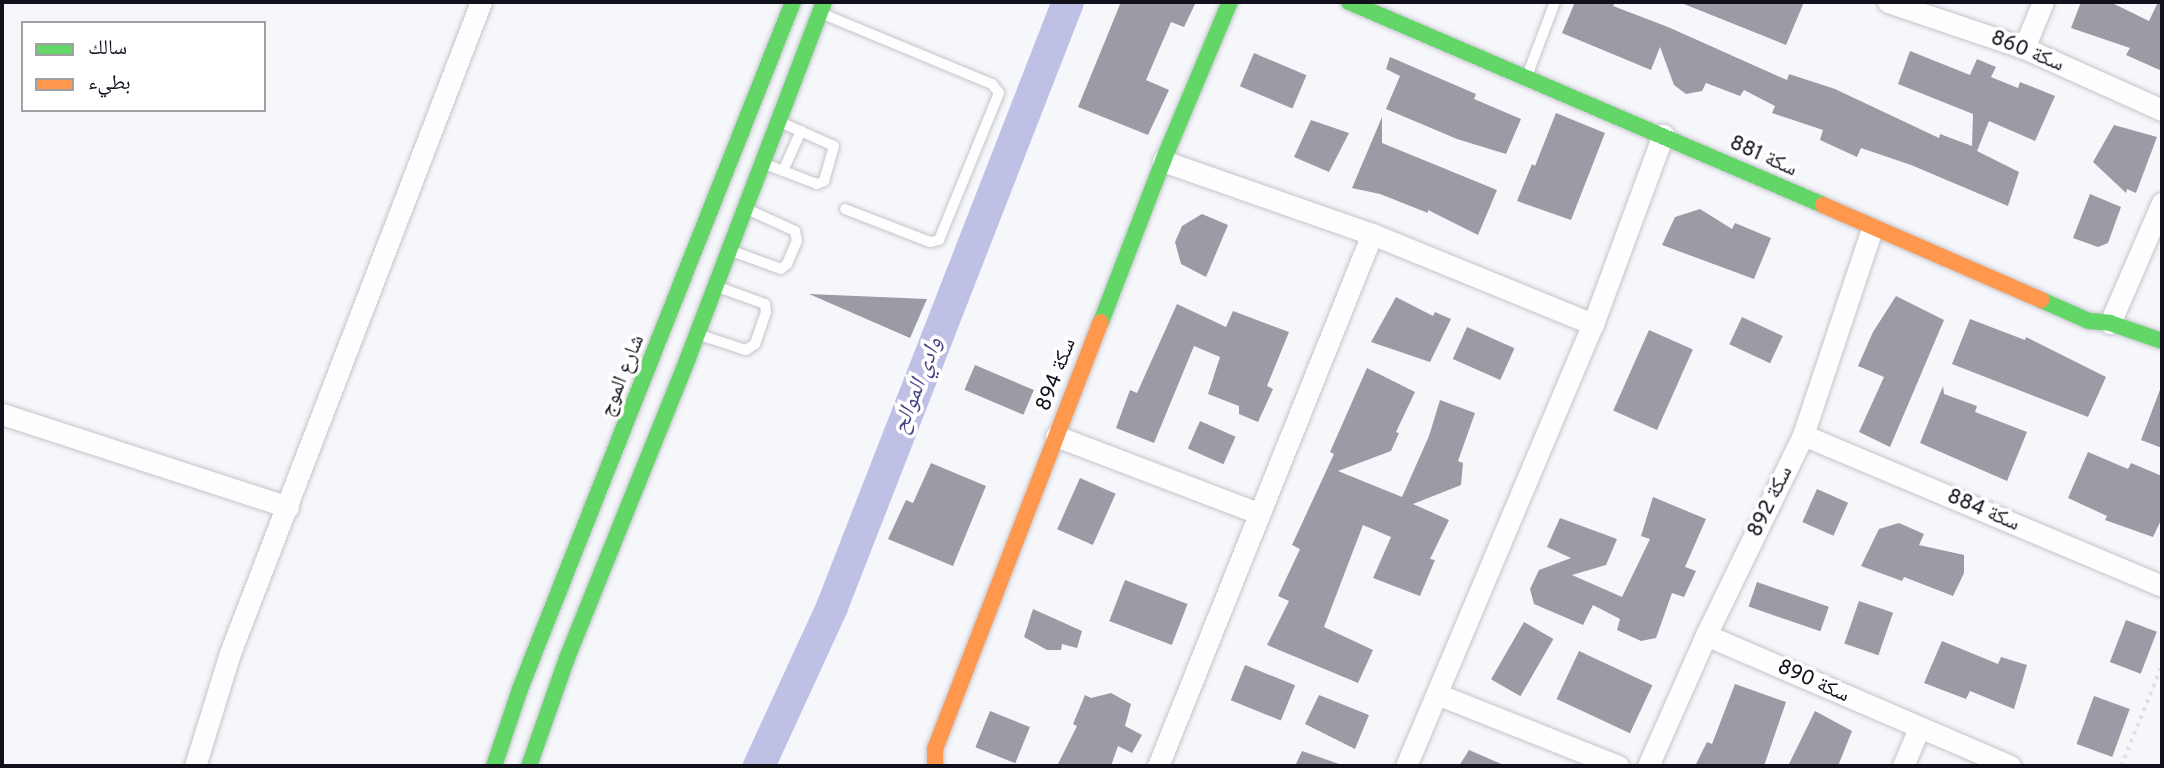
<!DOCTYPE html>
<meta charset="utf-8">
<style>
body{margin:0}
#map{position:relative;width:2164px;height:768px;overflow:hidden;background:#f6f7fb;font-family:Overpass,"Noto Naskh Arabic",sans-serif}
div>[style]{position:absolute}
[style*='--x']{left:calc(var(--x)*1px);top:calc(var(--y)*1px);width:calc(var(--w)*1px);rotate:calc(var(--a)*1deg)}
.river>*{height:32px;margin:-16px;padding:0 16px;transform-origin:16px;border-radius:16px;background:#bfc0e6}
.building>*{inset:0;background:#9b9ba6;transform-origin:0 0}
.path>*{height:3.5px;margin-top:-1.75px;transform-origin:0;background:repeating-linear-gradient(90deg,#e0e0e2 0 3.5px,transparent 0 8.5px)}
.roads{filter:drop-shadow(0 0 2px #c4c4cc) drop-shadow(0 0 2px #c4c4cc)}
.lane>*{height:10px;margin:-5px;padding:0 5px;transform-origin:5px;border-radius:5px;background:#fefefe}
.street>*{height:21px;margin:-10.5px;padding:0 10.5px;transform-origin:10.5px;border-radius:10.5px;background:#fefefe}
.fast>*{height:16px;margin:-8px;padding:0 8px;transform-origin:8px;border-radius:8px;background:#63d668}
.slow>*{height:16px;margin:-8px;padding:0 8px;transform-origin:8px;border-radius:8px;background:#ff974d}
span{translate:-50% -50%;white-space:nowrap;text-align:center;line-height:1.15;-webkit-text-stroke:7px #fff;paint-order:stroke}
.street-label{font-size:21px;color:#11111c}
.water-label{font-size:23px;color:#4a4486;font-style:italic}
.frame{position:absolute;inset:0;border:4px solid #11111c;pointer-events:none}
.legend{position:absolute;left:21px;top:21px;width:245px;height:91px;box-sizing:border-box;background:#fff;border:2px solid #a0a0a4;margin:0;padding:9px 12px;list-style:none;font-size:21px;color:#11111c}
.legend li{display:flex;align-items:center;gap:14px;height:35px}
.legend b{width:35px;border:2px solid #a0a0a4}
</style>
<div id="map">
<div class="river">
<i style="--x:759;--y:766;--w:175;--a:-65.3"></i>
<i style="--x:832;--y:607;--w:649;--a:-68.69"></i>
</div>
<div class="building">
<i style="clip-path:polygon(1121px 2px,1196px 2px,1184px 27px,1171px 22px,1146px 80px,1169px 90px,1148px 135px,1078px 107px)"></i>
<i style="clip-path:polygon(1575px 2px,1615px 2px,1613px 6px,1668px 27px,1787px 80px,1789px 74px,1835px 89px,1939px 138px,1940px 134px,1972px 146px,1973px 114px,1898px 84px,1910px 51px,1970px 75px,1977px 59px,1996px 67px,1991px 77px,2018px 88px,2020px 82px,2055px 96px,2035px 141px,1989px 121px,1977px 151px,2019px 172px,2008px 206px,1911px 165px,1861px 148px,1857px 157px,1820px 140px,1823px 130px,1772px 113px,1775px 106px,1744px 90px,1740px 96px,1706px 83px,1702px 91px,1686px 94px,1674px 85px,1660px 47px,1651px 70px,1562px 33px)"></i>
<i style="clip-path:polygon(1679px 2px,1804px 2px,1786px 45px)"></i>
<i style="clip-path:polygon(2081px 2px,2110px 2px,2149px 21px,2158px 2px,2162px 2px,2162px 71px,2126px 55px,2130px 48px,2071px 28px)"></i>
<i style="left:1254px;top:53px;width:57px;height:36px;rotate:23deg"></i>
<i style="clip-path:polygon(1390px 57px,1476px 94px,1474px 99px,1521px 119px,1506px 154px,1457px 139px,1386px 109px,1400px 76px,1386px 69px)"></i>
<i style="clip-path:polygon(1556px 113px,1605px 133px,1571px 220px,1517px 201px,1532px 164px,1535px 166px)"></i>
<i style="clip-path:polygon(1382px 117px,1382px 143px,1497px 190px,1478px 235px,1428px 210px,1428px 213px,1380px 194px,1352px 188px)"></i>
<i style="clip-path:polygon(1311px 120px,1349px 133px,1329px 172px,1294px 157px)"></i>
<i style="clip-path:polygon(2114px 125px,2157px 137px,2136px 193px,2127px 189px,2126px 193px,2093px 162px)"></i>
<i style="clip-path:polygon(2090px 194px,2121px 207px,2108px 243px,2098px 247px,2073px 238px)"></i>
<i style="clip-path:polygon(1700px 209px,1732px 229px,1735px 223px,1771px 238px,1754px 279px,1662px 245px,1675px 217px)"></i>
<i style="clip-path:polygon(1202px 214px,1228px 225px,1206px 277px,1181px 264px,1175px 242px,1182px 226px)"></i>
<i style="clip-path:polygon(809px 294px,927px 299px,910px 338px)"></i>
<i style="clip-path:polygon(1896px 296px,1944px 320px,1890px 447px,1859px 432px,1884px 377px,1858px 366px,1873px 332px)"></i>
<i style="clip-path:polygon(1396px 297px,1433px 316px,1435px 312px,1451px 319px,1430px 362px,1371px 342px)"></i>
<i style="clip-path:polygon(1177px 304px,1226px 327px,1233px 311px,1289px 332px,1267px 386px,1273px 389px,1258px 422px,1239px 414px,1239px 406px,1208px 394px,1220px 357px,1194px 346px,1154px 443px,1116px 428px,1130px 390px,1137px 393px)"></i>
<i style="left:1742px;top:317px;width:45px;height:30px;rotate:25deg"></i>
<i style="clip-path:polygon(1970px 319px,2025px 340px,2026px 337px,2106px 377px,2088px 417px,1952px 364px)"></i>
<i style="left:1467px;top:327px;width:52px;height:35px;rotate:24deg"></i>
<i style="left:1649px;top:330px;width:48px;height:88px;rotate:24deg"></i>
<i style="left:975px;top:365px;width:64px;height:27px;rotate:23deg"></i>
<i style="clip-path:polygon(1367px 368px,1415px 392px,1396px 432px,1399px 433px,1391px 451px,1338px 471px,1402px 497px,1429px 436px,1440px 400px,1475px 413px,1458px 461px,1463px 463px,1461px 485px,1413px 504px,1449px 520px,1430px 559px,1435px 560px,1420px 596px,1373px 578px,1391px 537px,1363px 525px,1324px 627px,1373px 650px,1358px 683px,1267px 645px,1289px 601px,1278px 596px,1300px 549px,1292px 545px,1334px 454px,1330px 452px)"></i>
<i style="clip-path:polygon(1943px 386px,1944px 394px,1977px 406px,1975px 412px,2027px 432px,2007px 481px,1920px 443px)"></i>
<i style="clip-path:polygon(2161px 387px,2162px 388px,2162px 448px,2141px 440px)"></i>
<i style="left:1200px;top:421px;width:39px;height:30px;rotate:24deg"></i>
<i style="clip-path:polygon(2088px 452px,2128px 469px,2131px 463px,2162px 476px,2162px 518px,2153px 537px,2105px 520px,2107px 516px,2068px 498px)"></i>
<i style="clip-path:polygon(931px 463px,986px 486px,953px 566px,888px 539px,906px 500px,913px 503px)"></i>
<i style="left:1080px;top:478px;width:39px;height:56px;rotate:24deg"></i>
<i style="left:1817px;top:489px;width:34px;height:36px;rotate:24deg"></i>
<i style="clip-path:polygon(1653px 497px,1706px 519px,1685px 567px,1696px 571px,1684px 597px,1672px 593px,1656px 638px,1641px 641px,1617px 630px,1620px 619px,1593px 605px,1583px 625px,1534px 604px,1530px 589px,1539px 570px,1571px 558px,1547px 547px,1560px 518px,1617px 539px,1606px 565px,1572px 575px,1622px 597px,1650px 539px,1641px 536px)"></i>
<i style="clip-path:polygon(1899px 523px,1924px 534px,1919px 545px,1964px 555px,1964px 573px,1953px 596px,1904px 577px,1902px 581px,1861px 566px,1879px 529px)"></i>
<i style="left:1125px;top:580px;width:67px;height:44px;rotate:21deg"></i>
<i style="left:1757px;top:582px;width:76px;height:26px;rotate:19deg"></i>
<i style="left:1859px;top:601px;width:36px;height:45px;rotate:19deg"></i>
<i style="clip-path:polygon(1033px 609px,1082px 631px,1077px 648px,1062px 644px,1061px 650px,1047px 650px,1024px 637px)"></i>
<i style="left:2126px;top:620px;width:33px;height:45px;rotate:21deg"></i>
<i style="left:1524px;top:622px;width:34px;height:66px;rotate:30deg"></i>
<i style="clip-path:polygon(1942px 641px,1998px 664px,2001px 657px,2027px 665px,2014px 709px,1970px 691px,1966px 699px,1924px 683px)"></i>
<i style="left:1579px;top:651px;width:81px;height:53px;rotate:25deg"></i>
<i style="left:1245px;top:665px;width:54px;height:38px;rotate:22deg"></i>
<i style="clip-path:polygon(1735px 684px,1786px 702px,1764px 766px,1695px 766px,1707px 742px,1712px 744px)"></i>
<i style="clip-path:polygon(1111px 693px,1131px 704px,1125px 726px,1142px 735px,1132px 753px,1118px 746px,1111px 766px,1057px 766px,1077px 726px,1073px 724px,1085px 695px,1091px 698px)"></i>
<i style="clip-path:polygon(1319px 695px,1369px 715px,1355px 749px,1305px 724px)"></i>
<i style="left:2094px;top:696px;width:38px;height:51px;rotate:20deg"></i>
<i style="left:990px;top:711px;width:43px;height:39px;rotate:22deg"></i>
<i style="clip-path:polygon(1815px 711px,1852px 731px,1838px 766px,1788px 766px)"></i>
<i style="clip-path:polygon(1469px 750px,1506px 766px,1459px 766px)"></i>
<i style="clip-path:polygon(1302px 751px,1339px 764px,1339px 766px,1295px 766px)"></i>
</div>
<div class="path">
<i style="--x:2121;--y:766;--w:109;--a:-67.9"></i>
</div>
<div class="roads">
<div class="lane">
<i style="--x:823;--y:14;--w:183;--a:22.5"></i>
<i style="--x:992;--y:84;--w:11;--a:52"></i>
<i style="--x:999;--y:93;--w:159;--a:112.2"></i>
<i style="--x:939;--y:240;--w:9;--a:167"></i>
<i style="--x:930;--y:242;--w:91;--a:-158.8"></i>
<i style="--x:1527;--y:76;--w:79;--a:-69.3"></i>
<i style="--x:765;--y:164;--w:56;--a:21"></i>
<i style="--x:817;--y:184;--w:8;--a:-23"></i>
<i style="--x:824;--y:181;--w:36;--a:-74"></i>
<i style="--x:834;--y:146;--w:57;--a:-156.1"></i>
<i style="--x:783;--y:171;--w:44;--a:-65.8"></i>
<i style="--x:732;--y:251;--w:52;--a:20.2"></i>
<i style="--x:781;--y:269;--w:8;--a:-40"></i>
<i style="--x:787;--y:264;--w:25;--a:-67"></i>
<i style="--x:797;--y:241;--w:10;--a:-101"></i>
<i style="--x:795;--y:231;--w:53;--a:-155.4"></i>
<i style="--x:700;--y:335;--w:48;--a:18.1"></i>
<i style="--x:746;--y:350;--w:11;--a:-34"></i>
<i style="--x:755;--y:344;--w:34;--a:-71"></i>
<i style="--x:766;--y:312;--w:8;--a:-97"></i>
<i style="--x:765;--y:304;--w:50;--a:-160.1"></i>
</div>
<div class="street">
<i style="--x:1888;--y:2;--w:144;--a:18.7"></i>
<i style="--x:2024;--y:48;--w:151;--a:24.2"></i>
<i style="--x:2024;--y:48;--w:50;--a:-67.6"></i>
<i style="--x:1163;--y:161;--w:221;--a:19.3"></i>
<i style="--x:1372;--y:234;--w:239;--a:22.2"></i>
<i style="--x:2110;--y:323;--w:131;--a:-66.6"></i>
<i style="--x:2;--y:414;--w:301;--a:18"></i>
<i style="--x:1803;--y:435;--w:389;--a:22.8"></i>
<i style="--x:1056;--y:436;--w:216;--a:20.9"></i>
<i style="--x:1706;--y:635;--w:331;--a:23.3"></i>
<i style="--x:1437;--y:694;--w:195;--a:21.7"></i>
<i style="--x:195;--y:766;--w:118;--a:-72.8"></i>
<i style="--x:230;--y:653;--w:698;--a:-68.92"></i>
<i style="--x:1158;--y:766;--w:573;--a:-68.09"></i>
<i style="--x:1406;--y:766;--w:480;--a:-67.1"></i>
<i style="--x:1593;--y:324;--w:202;--a:-69.7"></i>
<i style="--x:1648;--y:766;--w:143;--a:-66.1"></i>
<i style="--x:1706;--y:635;--w:222;--a:-64.1"></i>
<i style="--x:1803;--y:435;--w:217;--a:-71.5"></i>
<i style="--x:1903;--y:766;--w:41;--a:-67.2"></i>
</div>
<div class="fast">
<i style="--x:1349;--y:2;--w:516;--a:23.18"></i>
<i style="--x:2041;--y:300;--w:52;--a:23.6"></i>
<i style="--x:2089;--y:321;--w:21;--a:5"></i>
<i style="--x:2110;--y:323;--w:55;--a:19.1"></i>
<i style="--x:1101;--y:322;--w:173;--a:-68.9"></i>
<i style="--x:1163;--y:161;--w:173;--a:-67.2"></i>
<i style="--x:494;--y:766;--w:81;--a:-71.3"></i>
<i style="--x:520;--y:689;--w:739;--a:-68.33"></i>
<i style="--x:529;--y:766;--w:114;--a:-70.6"></i>
<i style="--x:567;--y:658;--w:323;--a:-68"></i>
<i style="--x:688;--y:358;--w:381;--a:-69.1"></i>
</div>
<div class="slow">
<i style="--x:1823;--y:205;--w:238;--a:23.5"></i>
<i style="--x:935;--y:766;--w:17;--a:-90"></i>
<i style="--x:935;--y:749;--w:458;--a:-68.8"></i>
</div>
</div>
<div class="street-label">
<span style="left:2027px;top:52px;rotate:22deg">سكة 860</span>
<span style="left:1763px;top:157px;rotate:24deg">سكة 881</span>
<span style="left:1057px;top:375px;rotate:-69deg">سكة 894</span>
<span style="left:623px;top:376px;rotate:-68deg">شارع الموج</span>
<span style="left:1771px;top:502px;rotate:-64deg">سكة 892</span>
<span style="left:1983px;top:511px;rotate:23deg">سكة 884</span>
<span style="left:1813px;top:682px;rotate:24deg">سكة 890</span>
</div>
<div class="water-label">
<span style="left:919px;top:386px;rotate:-69deg">وادي الموالح</span>
</div>
<div class="frame"></div>
<ul class="legend">
<li><b style="height:9px;background:#63d668"></b>سالك</li>
<li><b style="height:9px;background:#ff974d"></b>بطيء</li>
</ul>
</div>
